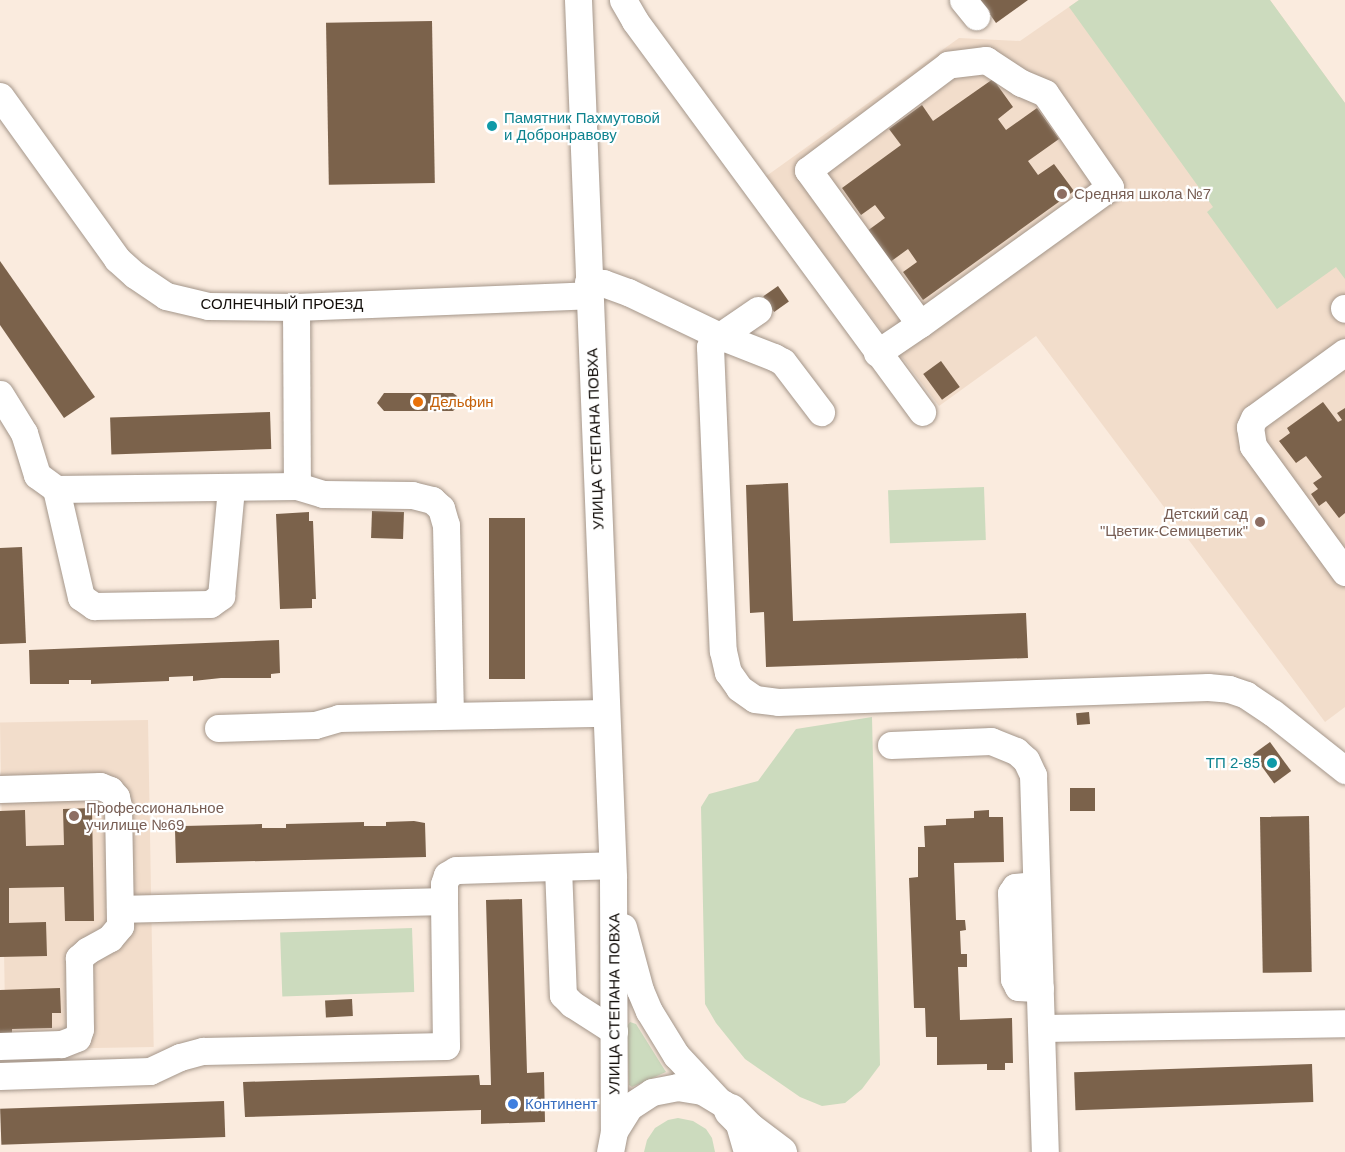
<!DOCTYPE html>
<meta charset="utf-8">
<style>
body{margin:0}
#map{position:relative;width:1345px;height:1152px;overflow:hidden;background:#faebde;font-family:Arial,sans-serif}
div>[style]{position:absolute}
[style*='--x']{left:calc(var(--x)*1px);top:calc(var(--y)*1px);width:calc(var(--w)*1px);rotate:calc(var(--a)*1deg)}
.built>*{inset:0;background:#f2ddcb;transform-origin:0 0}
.green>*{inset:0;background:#ccdbbe;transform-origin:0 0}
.building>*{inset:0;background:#7b624b;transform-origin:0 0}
.roads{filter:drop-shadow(0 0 2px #a4968a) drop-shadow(0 0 2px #a4968a)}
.minor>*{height:27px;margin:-13.5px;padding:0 13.5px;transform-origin:13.5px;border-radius:13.5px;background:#fff}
.major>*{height:33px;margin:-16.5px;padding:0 16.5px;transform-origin:16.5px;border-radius:16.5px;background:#fff}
.dots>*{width:16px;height:16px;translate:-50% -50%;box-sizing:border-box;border:3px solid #fff;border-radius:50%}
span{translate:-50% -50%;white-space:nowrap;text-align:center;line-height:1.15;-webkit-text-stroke:4.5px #fff;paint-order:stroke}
.culture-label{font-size:15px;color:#0d838f}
.left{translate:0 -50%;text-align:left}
.right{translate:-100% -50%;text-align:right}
.education-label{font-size:15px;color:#785e54}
.street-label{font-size:15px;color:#130e0a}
.food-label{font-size:15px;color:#c56008}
.shop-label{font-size:15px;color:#366cbe}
</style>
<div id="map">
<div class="built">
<i style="clip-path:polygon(1079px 0,1270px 0,1345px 103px,1345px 707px,1325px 722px,1036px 336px,939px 406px,765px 177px,959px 38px,1020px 41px)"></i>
<i style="left:148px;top:720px;width:327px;height:148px;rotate:89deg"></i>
</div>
<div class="green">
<i style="clip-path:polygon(1079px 0,1270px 0,1345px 103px,1345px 279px,1336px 267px,1277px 309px,1207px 212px,1213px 207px,1069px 7px)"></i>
<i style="left:984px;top:487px;width:53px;height:96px;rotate:88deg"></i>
<i style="clip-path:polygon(872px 717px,880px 1065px,862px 1089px,845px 1103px,822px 1106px,800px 1097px,745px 1059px,716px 1023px,705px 1004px,701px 807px,709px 794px,758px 781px,796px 729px)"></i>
<i style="left:412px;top:928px;width:64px;height:132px;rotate:88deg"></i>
<i style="clip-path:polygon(630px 1022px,636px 1024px,666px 1072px,632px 1087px,629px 1085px,627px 1026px)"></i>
<i style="clip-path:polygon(678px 1118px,693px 1121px,706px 1129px,712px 1138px,715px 1152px,644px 1152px,647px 1140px,655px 1128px,668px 1120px)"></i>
</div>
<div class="building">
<i style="clip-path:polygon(980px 0,1028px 0,996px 23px)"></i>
<i style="left:432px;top:21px;width:162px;height:106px;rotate:89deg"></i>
<i style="clip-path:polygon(993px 79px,1013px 107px,998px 119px,1006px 130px,1037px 108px,1059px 139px,1028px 161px,1038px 175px,1054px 164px,1074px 191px,923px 300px,903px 272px,917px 262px,908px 249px,886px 265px,863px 234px,885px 218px,875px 205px,861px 215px,842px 188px,901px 145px,889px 129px,922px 105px,933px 121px)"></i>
<i style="clip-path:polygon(0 261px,95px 397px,64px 418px,0 325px)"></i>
<i style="left:778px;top:286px;width:19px;height:18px;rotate:55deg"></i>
<i style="left:941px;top:361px;width:32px;height:22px;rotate:54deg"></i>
<i style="clip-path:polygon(384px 393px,453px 393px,457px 396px,460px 404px,453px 411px,384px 411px,377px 403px)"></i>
<i style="clip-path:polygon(1323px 402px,1338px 422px,1342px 420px,1337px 413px,1345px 408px,1345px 513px,1339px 518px,1326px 501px,1319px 506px,1311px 494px,1318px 489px,1313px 483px,1322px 477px,1306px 456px,1296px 463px,1279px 441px,1290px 433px,1287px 428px)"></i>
<i style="left:270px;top:412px;width:37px;height:160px;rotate:88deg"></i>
<i style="clip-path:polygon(788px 483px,793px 621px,1026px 613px,1028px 658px,766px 667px,764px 612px,750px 613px,746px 485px)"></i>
<i style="left:372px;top:511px;width:32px;height:27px;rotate:2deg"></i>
<i style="clip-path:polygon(309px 512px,309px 521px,313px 521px,316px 599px,312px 599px,312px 608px,280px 609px,276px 514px)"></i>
<i style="left:489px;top:518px;width:36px;height:161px"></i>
<i style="clip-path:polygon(22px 547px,26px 643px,0 644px,0 548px)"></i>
<i style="clip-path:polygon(279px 640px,280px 673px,271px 674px,271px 678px,221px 678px,193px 681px,193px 676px,169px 677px,169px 681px,91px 684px,91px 680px,69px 680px,69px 684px,30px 684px,29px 650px)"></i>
<i style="left:1089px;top:712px;width:12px;height:13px;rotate:85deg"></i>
<i style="left:1270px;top:742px;width:36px;height:21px;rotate:54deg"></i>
<i style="left:1070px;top:788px;width:25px;height:23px"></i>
<i style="clip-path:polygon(92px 808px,94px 921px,65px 921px,64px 887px,9px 888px,9px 923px,46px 922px,47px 956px,0 957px,0 811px,25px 810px,26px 846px,64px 845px,63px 809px)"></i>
<i style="clip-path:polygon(989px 810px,989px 817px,1003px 817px,1004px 862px,954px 863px,956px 920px,965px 920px,966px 930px,960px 931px,961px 954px,967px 954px,967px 967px,958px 967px,960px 1020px,1012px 1018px,1013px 1063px,1005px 1063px,1005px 1070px,987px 1070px,987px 1064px,937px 1065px,937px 1037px,926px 1037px,925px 1008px,914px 1008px,909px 878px,918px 877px,918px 847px,925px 847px,924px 826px,946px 825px,946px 819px,974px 818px,974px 811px)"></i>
<i style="left:1309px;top:816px;width:156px;height:49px;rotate:89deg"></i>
<i style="clip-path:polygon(414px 821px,425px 823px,426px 857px,176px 863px,175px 830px,184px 830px,184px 826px,262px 824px,262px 828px,286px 828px,286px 824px,364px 822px,364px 826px,386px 826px,386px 822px)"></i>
<i style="clip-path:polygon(522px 899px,527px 1073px,544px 1072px,545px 1122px,481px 1124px,481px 1110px,245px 1117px,243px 1082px,479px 1075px,480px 1085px,491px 1085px,486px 900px)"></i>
<i style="clip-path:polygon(60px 988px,61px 1013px,52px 1013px,52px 1028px,12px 1029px,12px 1038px,0 1038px,0 990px)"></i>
<i style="left:352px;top:999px;width:17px;height:27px;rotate:87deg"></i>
<i style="left:1312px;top:1064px;width:38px;height:238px;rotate:88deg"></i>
<i style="left:224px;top:1101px;width:36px;height:224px;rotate:88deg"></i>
</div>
<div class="roads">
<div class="minor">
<i style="--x:578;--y:0;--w:878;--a:87.71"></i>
<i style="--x:613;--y:877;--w:254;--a:89.8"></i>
<i style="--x:623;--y:0;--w:24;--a:60"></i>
<i style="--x:635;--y:21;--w:485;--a:53.7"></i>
<i style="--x:963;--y:0;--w:21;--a:51"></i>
<i style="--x:0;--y:96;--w:201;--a:54.3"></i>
<i style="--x:117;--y:259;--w:24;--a:42"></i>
<i style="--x:135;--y:275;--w:37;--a:34"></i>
<i style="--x:166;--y:296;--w:43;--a:13.4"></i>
<i style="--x:208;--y:306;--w:88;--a:0.7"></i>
<i style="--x:296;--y:307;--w:293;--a:-2.3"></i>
<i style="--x:588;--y:282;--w:15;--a:4"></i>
<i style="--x:603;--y:283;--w:27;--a:20"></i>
<i style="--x:628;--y:292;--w:102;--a:25.6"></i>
<i style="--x:720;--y:336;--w:58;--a:21.3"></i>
<i style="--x:774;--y:357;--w:10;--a:29"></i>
<i style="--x:783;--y:362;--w:63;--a:52.8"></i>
<i style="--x:296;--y:307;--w:179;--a:89.7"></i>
<i style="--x:1344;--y:308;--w:1;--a:45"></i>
<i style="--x:758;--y:310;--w:46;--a:145.6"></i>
<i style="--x:720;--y:336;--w:15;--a:132"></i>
<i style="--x:710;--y:347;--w:304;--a:87.6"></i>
<i style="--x:723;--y:651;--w:22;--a:77"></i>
<i style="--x:728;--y:672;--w:19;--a:55"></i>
<i style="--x:739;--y:688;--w:19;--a:35"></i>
<i style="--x:755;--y:699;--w:23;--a:7"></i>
<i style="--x:778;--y:702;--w:430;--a:-2"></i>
<i style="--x:1208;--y:687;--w:21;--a:5"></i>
<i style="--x:1229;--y:689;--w:18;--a:19"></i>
<i style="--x:1246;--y:695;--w:32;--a:34"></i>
<i style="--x:1273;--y:713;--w:92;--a:38.4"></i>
<i style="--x:1345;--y:352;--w:112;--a:144"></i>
<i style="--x:1254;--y:418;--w:10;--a:114"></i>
<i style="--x:1250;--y:427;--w:19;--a:81"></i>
<i style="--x:1253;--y:446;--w:156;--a:53.9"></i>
<i style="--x:877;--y:353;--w:52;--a:-34"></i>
<i style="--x:920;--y:324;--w:234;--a:-35.8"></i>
<i style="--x:1110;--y:187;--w:114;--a:-124.7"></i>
<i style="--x:1045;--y:93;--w:26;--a:-157"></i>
<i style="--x:1021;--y:83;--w:42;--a:-146.7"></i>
<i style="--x:986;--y:60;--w:38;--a:173"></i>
<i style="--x:948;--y:65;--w:175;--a:143.1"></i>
<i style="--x:808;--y:170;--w:190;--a:54"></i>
<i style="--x:0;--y:394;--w:46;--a:58.4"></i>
<i style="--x:24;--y:433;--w:44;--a:72.8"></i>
<i style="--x:37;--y:475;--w:24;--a:36"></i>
<i style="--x:56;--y:489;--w:241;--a:-0.7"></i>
<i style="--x:297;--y:486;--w:27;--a:17"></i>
<i style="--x:323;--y:494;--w:89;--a:0.6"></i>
<i style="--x:412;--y:495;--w:21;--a:14"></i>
<i style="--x:432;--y:500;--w:12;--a:42"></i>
<i style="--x:441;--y:508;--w:18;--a:74"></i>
<i style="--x:446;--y:525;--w:190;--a:88.8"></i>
<i style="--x:56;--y:489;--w:111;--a:77"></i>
<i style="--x:81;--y:597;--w:16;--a:35"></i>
<i style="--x:94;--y:606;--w:116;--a:-1"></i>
<i style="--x:210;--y:604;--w:14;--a:-36"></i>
<i style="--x:221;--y:596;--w:108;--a:-84.7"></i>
<i style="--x:218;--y:728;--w:97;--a:-1.8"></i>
<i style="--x:315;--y:725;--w:25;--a:-16"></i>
<i style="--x:339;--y:718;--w:267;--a:-1.1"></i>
<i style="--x:891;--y:745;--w:100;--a:-2.3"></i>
<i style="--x:991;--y:741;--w:27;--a:22"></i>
<i style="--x:1016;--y:751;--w:13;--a:42"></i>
<i style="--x:1026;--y:760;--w:17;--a:65"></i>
<i style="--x:1033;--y:775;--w:377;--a:88.2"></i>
<i style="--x:0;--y:789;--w:100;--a:-1.7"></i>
<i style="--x:100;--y:786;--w:11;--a:22"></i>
<i style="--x:110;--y:790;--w:9;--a:49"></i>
<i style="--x:116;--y:797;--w:9;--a:77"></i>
<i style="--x:118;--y:806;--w:120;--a:89"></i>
<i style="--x:120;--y:926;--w:16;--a:130"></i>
<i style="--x:110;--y:938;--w:26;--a:151"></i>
<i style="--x:87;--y:951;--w:11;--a:139"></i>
<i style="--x:79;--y:958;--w:71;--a:89.2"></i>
<i style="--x:80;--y:1029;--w:9;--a:108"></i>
<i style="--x:77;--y:1038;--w:17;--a:159"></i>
<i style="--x:61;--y:1044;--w:61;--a:178.1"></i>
<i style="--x:558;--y:867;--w:128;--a:87.8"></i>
<i style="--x:563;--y:995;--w:13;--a:45"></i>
<i style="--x:572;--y:1004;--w:50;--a:32.7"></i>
<i style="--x:1036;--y:885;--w:21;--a:175"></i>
<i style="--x:1015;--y:887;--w:7;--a:124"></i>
<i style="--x:1011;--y:893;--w:86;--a:88"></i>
<i style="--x:1014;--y:979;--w:9;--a:63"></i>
<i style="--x:1018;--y:987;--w:22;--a:3"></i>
<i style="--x:120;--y:909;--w:324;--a:-1.4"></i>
<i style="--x:623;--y:927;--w:65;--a:74.9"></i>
<i style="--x:640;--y:990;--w:23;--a:67"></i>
<i style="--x:649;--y:1011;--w:52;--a:58.5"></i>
<i style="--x:676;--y:1055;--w:60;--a:47"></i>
<i style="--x:1041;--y:1028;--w:304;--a:-0.9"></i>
<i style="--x:0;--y:1076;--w:150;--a:-1.9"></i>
<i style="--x:150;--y:1071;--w:33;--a:-25"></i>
<i style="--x:180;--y:1057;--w:24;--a:-15"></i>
<i style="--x:203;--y:1051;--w:243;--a:-1.2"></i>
<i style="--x:446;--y:1046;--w:145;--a:-90.8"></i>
<i style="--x:444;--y:901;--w:17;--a:-90"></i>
<i style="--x:444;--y:884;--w:9;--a:-72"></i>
<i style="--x:447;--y:875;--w:10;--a:-29"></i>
<i style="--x:456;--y:870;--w:156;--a:-1.8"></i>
<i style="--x:610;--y:1152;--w:21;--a:-79"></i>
<i style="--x:614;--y:1131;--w:28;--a:-58"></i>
<i style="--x:629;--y:1107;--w:27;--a:-33"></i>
<i style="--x:652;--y:1092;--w:25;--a:-11"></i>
<i style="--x:677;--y:1087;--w:25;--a:9"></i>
<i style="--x:702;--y:1091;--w:26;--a:31"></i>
<i style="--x:724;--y:1104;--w:25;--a:53"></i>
<i style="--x:739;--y:1124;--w:29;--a:74"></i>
</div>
<div class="major">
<i style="--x:730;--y:1110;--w:27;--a:45"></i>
<i style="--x:749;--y:1129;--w:39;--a:37"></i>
</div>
</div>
<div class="dots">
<i style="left:492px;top:126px;background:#0f9aa8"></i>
<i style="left:1062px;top:194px;background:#8d6e63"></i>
<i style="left:418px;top:402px;background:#e8710a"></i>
<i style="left:1260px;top:522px;background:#8d6e63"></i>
<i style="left:1272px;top:763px;background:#0f9aa8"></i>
<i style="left:74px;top:816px;background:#8d6e63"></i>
<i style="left:513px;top:1104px;background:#3f7fe0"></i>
</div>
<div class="culture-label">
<span class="left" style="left:504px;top:126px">Памятник Пахмутовой<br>и Добронравову</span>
<span class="right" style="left:1260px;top:763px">ТП 2-85</span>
</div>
<div class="education-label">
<span class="left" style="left:1074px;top:194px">Средняя школа №7</span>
<span class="right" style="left:1248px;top:522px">Детский сад<br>"Цветик-Семицветик"</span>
<span class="left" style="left:86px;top:816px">Профессиональное<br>училище №69</span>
</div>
<div class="street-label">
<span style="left:282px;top:304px">СОЛНЕЧНЫЙ ПРОЕЗД</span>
<span style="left:595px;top:439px;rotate:-92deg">УЛИЦА СТЕПАНА ПОВХА</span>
<span style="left:614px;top:1004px;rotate:-90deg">УЛИЦА СТЕПАНА ПОВХА</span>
</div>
<div class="food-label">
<span class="left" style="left:430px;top:402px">Дельфин</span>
</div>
<div class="shop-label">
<span class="left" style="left:525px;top:1104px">Континент</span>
</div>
</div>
